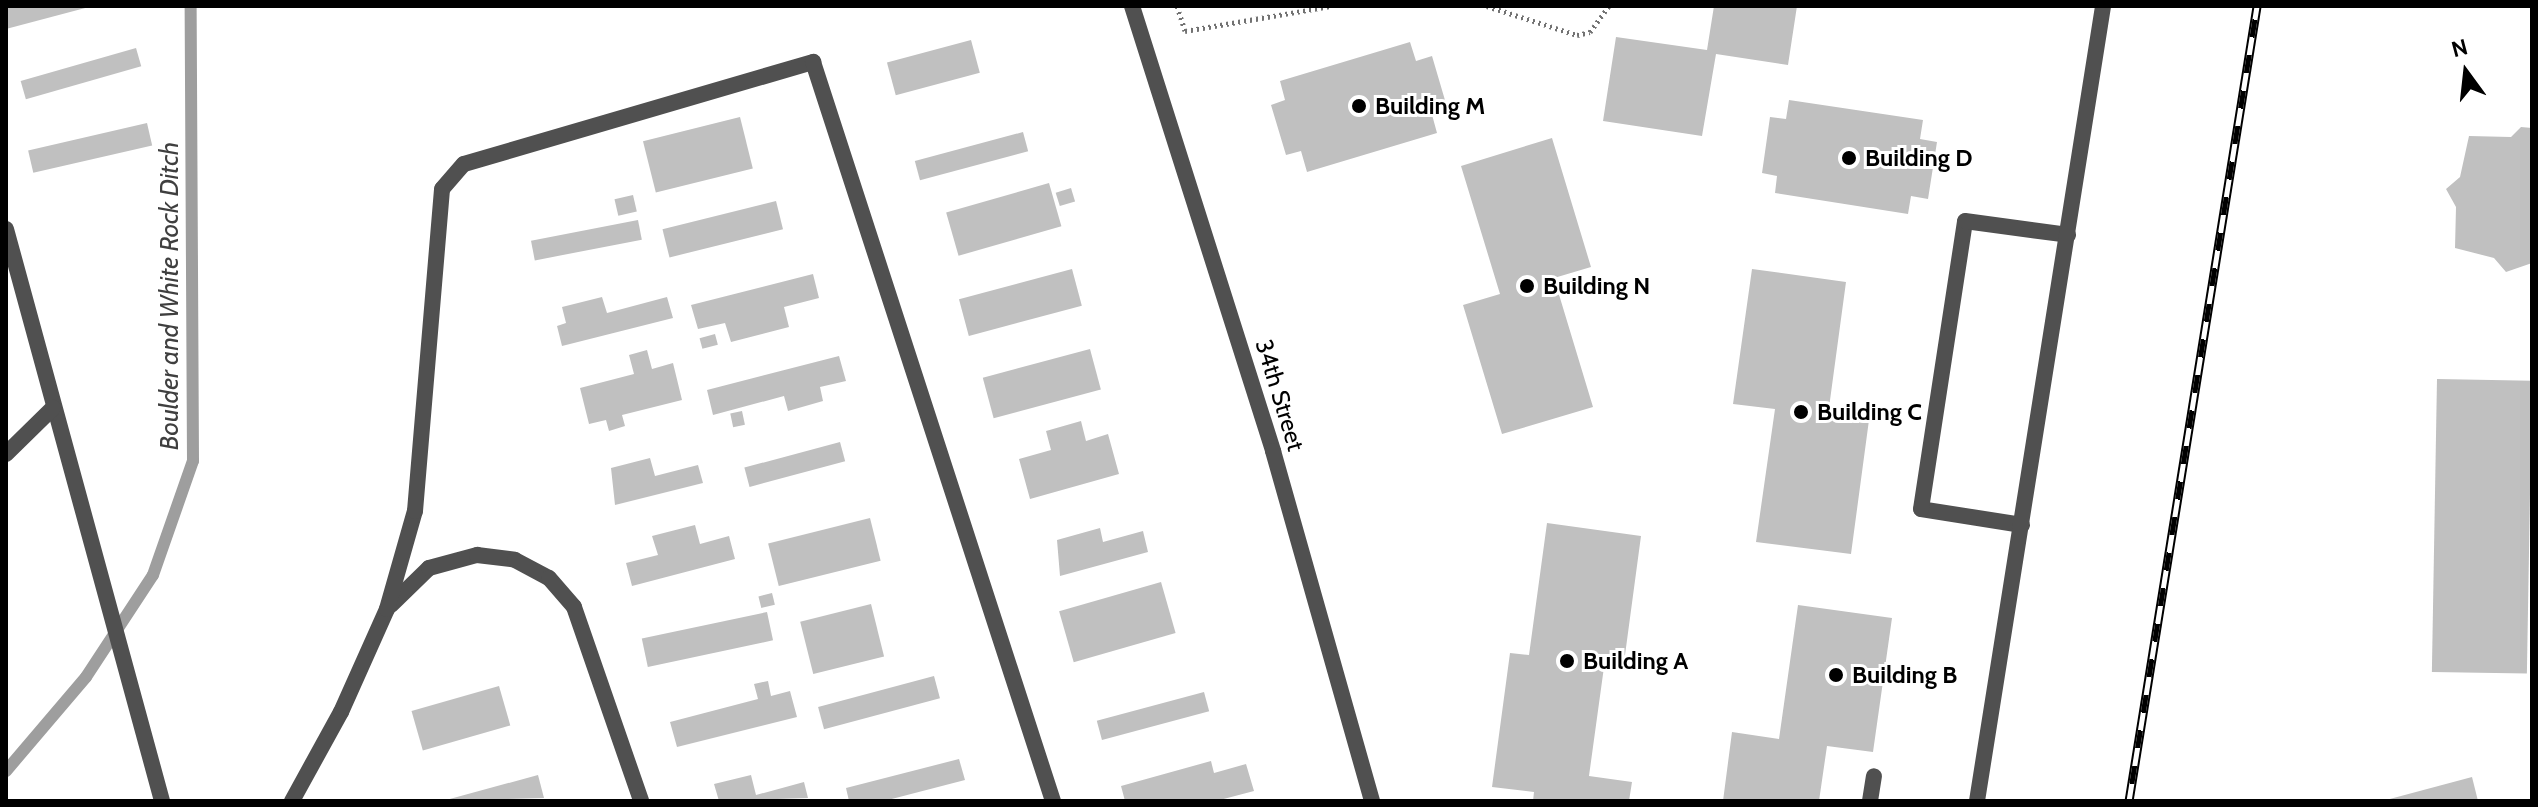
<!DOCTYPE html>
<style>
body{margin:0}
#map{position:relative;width:2538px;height:807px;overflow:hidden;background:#fff;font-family:Cabin,sans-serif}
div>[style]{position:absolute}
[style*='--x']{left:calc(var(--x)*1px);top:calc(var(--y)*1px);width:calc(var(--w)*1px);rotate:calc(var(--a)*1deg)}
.stream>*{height:12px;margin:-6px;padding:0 6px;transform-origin:6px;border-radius:6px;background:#9e9e9e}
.building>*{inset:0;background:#c0c0c0;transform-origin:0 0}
.path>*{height:5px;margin-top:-2.5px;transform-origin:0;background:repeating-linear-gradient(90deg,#727272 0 2px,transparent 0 6px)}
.service>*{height:16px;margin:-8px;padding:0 8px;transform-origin:8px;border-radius:8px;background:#505050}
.minor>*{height:16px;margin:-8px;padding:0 8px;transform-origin:8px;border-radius:8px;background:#505050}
.rail>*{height:9px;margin-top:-4.5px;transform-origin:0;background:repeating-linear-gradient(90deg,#fff 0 18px,#000 0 36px);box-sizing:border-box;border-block:2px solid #000}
.dots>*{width:22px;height:22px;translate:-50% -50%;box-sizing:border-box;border:4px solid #fff;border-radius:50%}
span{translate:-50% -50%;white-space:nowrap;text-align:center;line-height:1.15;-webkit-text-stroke:6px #fff;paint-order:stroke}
.poi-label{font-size:24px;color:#000;font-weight:700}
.left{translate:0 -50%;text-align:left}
.street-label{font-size:24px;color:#000}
.water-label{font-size:26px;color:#3f3f3f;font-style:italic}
.frame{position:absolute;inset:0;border:8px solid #000;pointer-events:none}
.north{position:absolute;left:2426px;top:32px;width:80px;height:80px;-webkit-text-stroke:6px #fff;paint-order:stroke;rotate:345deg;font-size:22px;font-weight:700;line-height:32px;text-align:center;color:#000}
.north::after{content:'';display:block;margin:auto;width:28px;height:36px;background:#000;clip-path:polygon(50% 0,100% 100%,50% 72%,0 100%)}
</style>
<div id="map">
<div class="stream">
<i style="--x:6;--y:771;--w:123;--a:-49.6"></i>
<i style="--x:86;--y:677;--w:122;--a:-56.7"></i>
<i style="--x:153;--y:575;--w:121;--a:-70.7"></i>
<i style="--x:193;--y:461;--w:455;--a:-90.3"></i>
</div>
<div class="building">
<i style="clip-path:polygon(6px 6px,89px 6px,89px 7px,6px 29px)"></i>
<i style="clip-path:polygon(1714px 6px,1797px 6px,1788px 65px,1716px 54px,1702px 136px,1603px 121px,1616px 37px,1707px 50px)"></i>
<i style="left:971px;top:40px;width:34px;height:87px;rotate:75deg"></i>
<i style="clip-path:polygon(1410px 42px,1416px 61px,1432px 56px,1447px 107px,1431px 111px,1437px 133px,1307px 172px,1301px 151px,1286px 155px,1271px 105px,1285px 100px,1280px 81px)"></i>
<i style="left:136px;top:48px;width:19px;height:120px;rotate:74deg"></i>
<i style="clip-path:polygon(1789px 100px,1923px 120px,1920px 139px,1937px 142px,1928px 199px,1911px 196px,1908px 214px,1775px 193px,1777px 176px,1762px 173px,1770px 117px,1786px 119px)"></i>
<i style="left:740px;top:117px;width:53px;height:100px;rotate:76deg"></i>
<i style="left:147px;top:123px;width:23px;height:122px;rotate:77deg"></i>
<i style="clip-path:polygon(2521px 127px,2532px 128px,2532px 263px,2506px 272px,2494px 258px,2455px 248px,2456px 207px,2446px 189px,2460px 177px,2469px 136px,2511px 137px)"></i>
<i style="left:1023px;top:132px;width:20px;height:112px;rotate:75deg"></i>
<i style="clip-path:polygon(1552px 138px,1591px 267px,1554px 278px,1593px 407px,1502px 434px,1463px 305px,1500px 294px,1461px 166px)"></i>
<i style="left:1049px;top:183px;width:45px;height:107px;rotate:74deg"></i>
<i style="left:1071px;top:188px;width:14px;height:16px;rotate:73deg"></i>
<i style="left:633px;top:195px;width:17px;height:19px;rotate:77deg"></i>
<i style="left:776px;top:201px;width:29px;height:117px;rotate:76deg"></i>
<i style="left:638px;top:220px;width:20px;height:109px;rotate:79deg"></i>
<i style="left:1072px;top:269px;width:38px;height:117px;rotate:75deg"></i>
<i style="clip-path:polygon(1752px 269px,1846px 282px,1828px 415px,1869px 420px,1851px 554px,1756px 542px,1775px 409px,1733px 404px)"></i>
<i style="clip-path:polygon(813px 274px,819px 298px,784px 307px,789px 327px,731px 342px,725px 323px,698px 329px,691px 305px)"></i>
<i style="clip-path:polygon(602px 297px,607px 313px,667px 297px,673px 318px,562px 346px,557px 326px,566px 323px,562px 307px)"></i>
<i style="left:715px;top:334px;width:11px;height:16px;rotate:75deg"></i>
<i style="left:1090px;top:349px;width:42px;height:111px;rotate:75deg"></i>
<i style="clip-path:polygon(647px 350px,652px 369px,673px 363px,682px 400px,622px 415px,625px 426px,609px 431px,606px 420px,589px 424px,580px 388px,634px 374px,629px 355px)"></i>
<i style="clip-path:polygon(839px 356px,846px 381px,820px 387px,823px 401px,788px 411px,784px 396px,713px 415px,707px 390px)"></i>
<i style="left:2437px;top:379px;width:95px;height:293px;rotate:1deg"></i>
<i style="left:742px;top:411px;width:14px;height:12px;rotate:78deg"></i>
<i style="clip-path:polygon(1081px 421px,1086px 441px,1108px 434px,1119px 474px,1030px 499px,1019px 459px,1051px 450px,1046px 431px)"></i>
<i style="left:840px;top:442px;width:20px;height:99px;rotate:75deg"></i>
<i style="clip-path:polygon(650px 458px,655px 476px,698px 465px,703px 483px,615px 505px,611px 468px)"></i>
<i style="left:870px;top:518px;width:44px;height:105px;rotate:76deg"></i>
<i style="clip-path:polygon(1547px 523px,1641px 536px,1623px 670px,1604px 667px,1589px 776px,1632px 782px,1629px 801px,1533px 801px,1534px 792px,1492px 787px,1510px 653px,1529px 655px)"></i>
<i style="clip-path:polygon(695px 525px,700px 544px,729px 536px,735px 559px,632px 586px,626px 563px,658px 555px,652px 536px)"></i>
<i style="clip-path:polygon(1100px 528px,1103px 542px,1143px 531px,1148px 552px,1060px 576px,1057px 540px)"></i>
<i style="left:1161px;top:582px;width:53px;height:106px;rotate:74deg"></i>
<i style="left:772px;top:593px;width:12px;height:14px;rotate:76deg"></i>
<i style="left:871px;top:604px;width:54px;height:73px;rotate:76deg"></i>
<i style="clip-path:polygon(1798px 605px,1892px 618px,1873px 752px,1827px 746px,1819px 801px,1723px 801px,1732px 732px,1779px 739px)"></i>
<i style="left:767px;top:612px;width:29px;height:128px;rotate:78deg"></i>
<i style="left:934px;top:676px;width:23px;height:120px;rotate:75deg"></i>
<i style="clip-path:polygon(768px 681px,771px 696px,790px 691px,797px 717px,677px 747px,670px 722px,758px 699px,754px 684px)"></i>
<i style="left:499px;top:686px;width:41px;height:91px;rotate:74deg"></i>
<i style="left:1204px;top:692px;width:20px;height:111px;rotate:75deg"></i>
<i style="clip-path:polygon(959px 759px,965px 780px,884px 801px,849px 801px,846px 788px)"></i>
<i style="clip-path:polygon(1211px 761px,1214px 773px,1246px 764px,1254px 791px,1216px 801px,1125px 801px,1121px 786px)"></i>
<i style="clip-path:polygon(538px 775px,544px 798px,446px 801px,446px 800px)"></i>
<i style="clip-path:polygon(751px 775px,756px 795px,804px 782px,808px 798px,719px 801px,714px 784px)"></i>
<i style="clip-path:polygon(2472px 777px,2478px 801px,2386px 801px,2386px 800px)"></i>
</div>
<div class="path">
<i style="--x:1177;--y:6;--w:26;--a:72"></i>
<i style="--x:1185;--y:31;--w:149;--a:-9.7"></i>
<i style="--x:1487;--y:6;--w:95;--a:17.9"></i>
<i style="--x:1577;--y:35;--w:13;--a:-13"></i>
<i style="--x:1590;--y:32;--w:32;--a:-54"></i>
</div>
<div class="service">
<i style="--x:2022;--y:525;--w:102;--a:-171"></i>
<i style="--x:1921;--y:509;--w:291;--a:-81.3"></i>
<i style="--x:1965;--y:221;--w:104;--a:7.7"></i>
<i style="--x:1870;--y:801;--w:25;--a:-81"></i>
<i style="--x:1977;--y:801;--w:805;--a:-80.99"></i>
</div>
<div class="minor">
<i style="--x:1132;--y:6;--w:467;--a:72.4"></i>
<i style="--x:1273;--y:451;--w:364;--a:74.2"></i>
<i style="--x:6;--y:229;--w:593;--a:74.74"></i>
<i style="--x:6;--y:454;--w:66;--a:-44.4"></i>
<i style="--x:391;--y:605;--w:53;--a:-44.2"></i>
<i style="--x:429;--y:568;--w:50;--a:-15.2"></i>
<i style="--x:477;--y:555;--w:38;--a:7"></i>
<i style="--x:515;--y:560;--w:38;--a:28"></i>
<i style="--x:549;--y:578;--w:38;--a:49"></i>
<i style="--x:574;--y:607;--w:205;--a:70.9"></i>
<i style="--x:292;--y:801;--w:102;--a:-61.2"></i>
<i style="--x:341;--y:712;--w:113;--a:-65.9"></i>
<i style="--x:387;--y:609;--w:102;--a:-74.1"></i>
<i style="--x:415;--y:511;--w:323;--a:-85.2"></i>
<i style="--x:442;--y:189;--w:33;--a:-49"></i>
<i style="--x:464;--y:164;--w:364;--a:-16.3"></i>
<i style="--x:813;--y:62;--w:777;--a:72.01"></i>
</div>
<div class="rail">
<i style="--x:2129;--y:801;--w:805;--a:-80.85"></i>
</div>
<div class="dots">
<i style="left:1359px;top:106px;background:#000"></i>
<i style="left:1849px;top:158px;background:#000"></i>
<i style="left:1527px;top:286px;background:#000"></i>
<i style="left:1801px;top:412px;background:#000"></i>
<i style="left:1567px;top:661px;background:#000"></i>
<i style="left:1836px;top:675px;background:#000"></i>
</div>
<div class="poi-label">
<span class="left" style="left:1375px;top:106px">Building M</span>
<span class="left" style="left:1865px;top:158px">Building D</span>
<span class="left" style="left:1543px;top:286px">Building N</span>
<span class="left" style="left:1817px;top:412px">Building C</span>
<span class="left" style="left:1583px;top:661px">Building A</span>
<span class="left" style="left:1852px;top:675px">Building B</span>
</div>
<div class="street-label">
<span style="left:1280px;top:395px;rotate:73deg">34th Street</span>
</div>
<div class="water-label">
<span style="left:170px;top:296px;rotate:-90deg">Boulder and White Rock Ditch</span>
</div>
<div class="frame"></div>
<div class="north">N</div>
</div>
